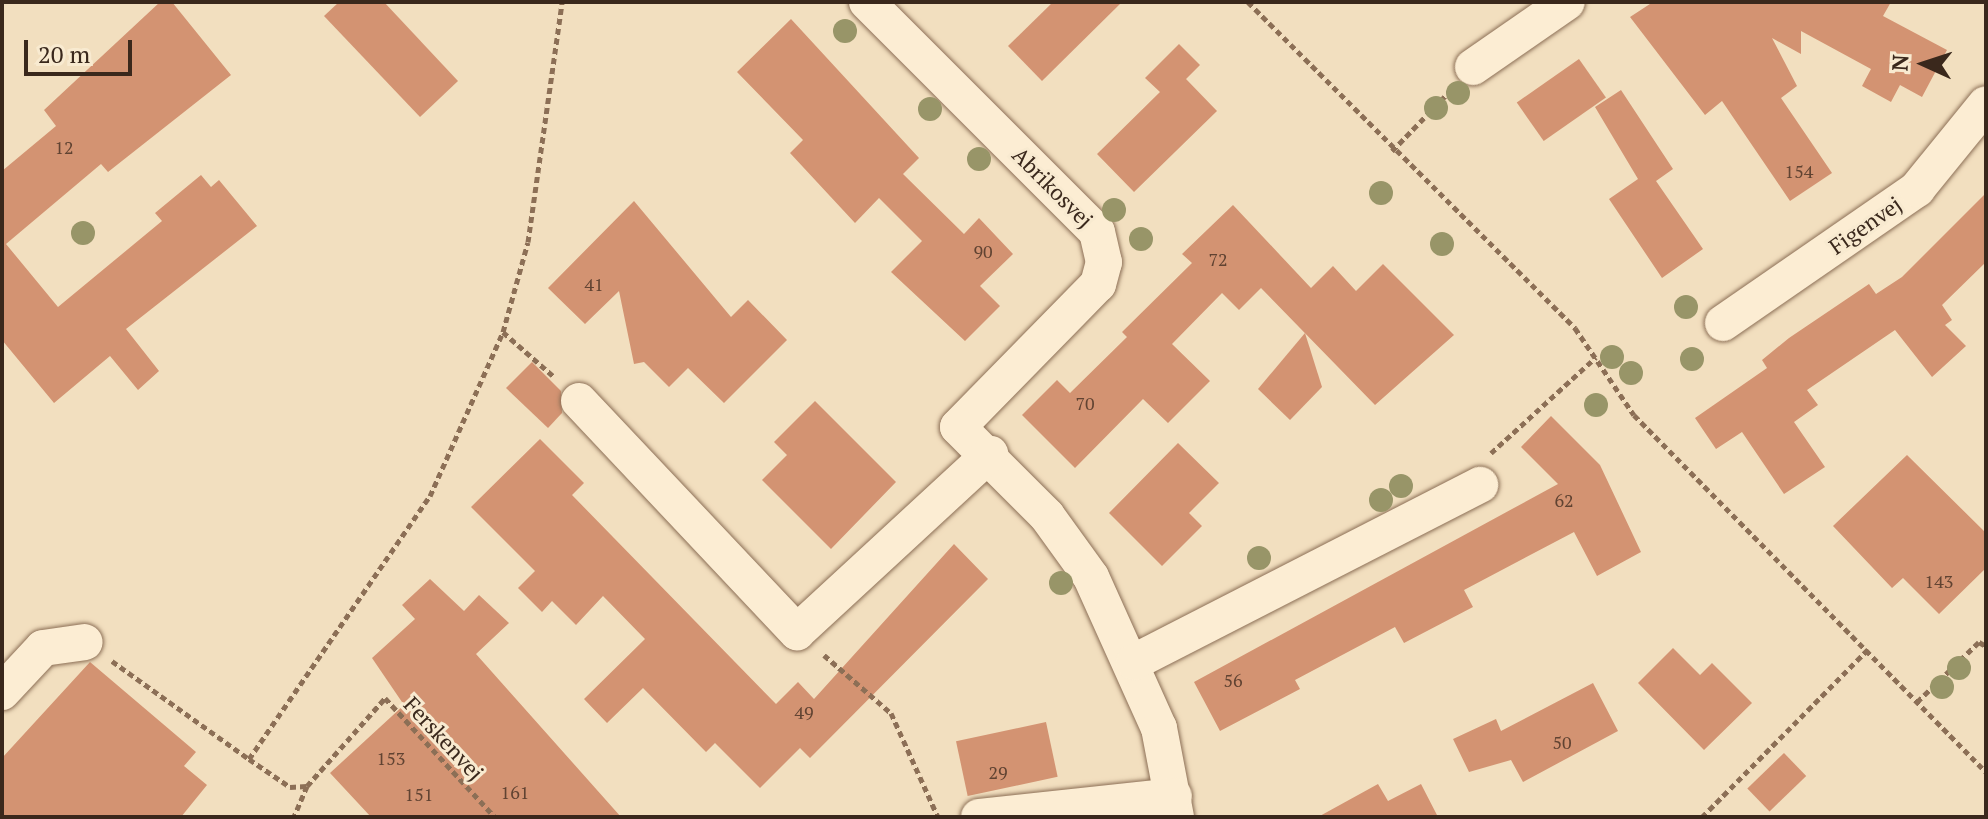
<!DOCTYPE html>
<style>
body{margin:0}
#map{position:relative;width:1988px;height:819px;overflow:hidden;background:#f2dfbf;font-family:"PT Serif",serif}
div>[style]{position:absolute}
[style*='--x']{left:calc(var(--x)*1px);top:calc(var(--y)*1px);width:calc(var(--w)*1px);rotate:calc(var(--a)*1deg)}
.building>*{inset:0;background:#d39372;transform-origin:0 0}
.path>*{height:5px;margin-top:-2.5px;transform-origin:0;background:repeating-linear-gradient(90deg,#8c6f56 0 6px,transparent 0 10px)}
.roads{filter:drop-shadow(0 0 2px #8c6f56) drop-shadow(0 0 2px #8c6f56)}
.minor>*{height:36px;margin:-18px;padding:0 18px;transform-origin:18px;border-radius:18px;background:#fcedd3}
.trees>*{width:24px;height:24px;margin:-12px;border-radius:50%;background:#989568}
span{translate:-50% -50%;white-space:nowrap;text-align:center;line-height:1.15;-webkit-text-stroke:6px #f8ead0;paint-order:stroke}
.number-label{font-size:18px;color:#604332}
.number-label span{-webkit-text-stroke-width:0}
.street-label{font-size:22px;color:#3a281c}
.frame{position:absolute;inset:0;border:4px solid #3a281c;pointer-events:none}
.north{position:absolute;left:1884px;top:24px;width:80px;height:80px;-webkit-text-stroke:6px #f8ead0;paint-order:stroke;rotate:273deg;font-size:22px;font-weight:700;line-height:32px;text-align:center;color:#3a281c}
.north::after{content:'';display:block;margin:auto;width:28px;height:36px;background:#3a281c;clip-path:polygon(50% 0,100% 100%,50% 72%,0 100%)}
.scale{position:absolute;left:24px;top:40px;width:108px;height:36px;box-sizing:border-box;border:4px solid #3a281c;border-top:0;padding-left:10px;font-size:24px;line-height:28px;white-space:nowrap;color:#3a281c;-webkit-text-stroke:6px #f8ead0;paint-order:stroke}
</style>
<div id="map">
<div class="building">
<i style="clip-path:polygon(160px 2px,172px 2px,231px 75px,108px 172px,101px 164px,6px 244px,58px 307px,162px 221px,155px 213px,201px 175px,211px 187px,219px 180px,257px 226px,126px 329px,159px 371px,138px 390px,110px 356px,54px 403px,2px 340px,2px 171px,56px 126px,44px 110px)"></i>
<i style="clip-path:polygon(339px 2px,384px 2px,458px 81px,420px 117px,324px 16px)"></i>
<i style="clip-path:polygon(1053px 2px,1122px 2px,1042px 81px,1008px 46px)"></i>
<i style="clip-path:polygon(1653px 2px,1891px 2px,1883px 16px,1947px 50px,1922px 97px,1900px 85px,1891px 102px,1862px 86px,1871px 69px,1801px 31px,1801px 54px,1772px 38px,1797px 86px,1781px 98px,1832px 173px,1790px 201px,1722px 101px,1705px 115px,1630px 17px)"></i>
<i style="clip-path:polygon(791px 19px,919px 158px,903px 174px,964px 234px,979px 218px,1013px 254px,980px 286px,1000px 306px,965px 341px,891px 272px,922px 241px,879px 198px,855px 223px,790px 153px,803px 140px,737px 72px)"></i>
<i style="clip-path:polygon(1179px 44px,1200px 65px,1186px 79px,1217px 111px,1134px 192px,1097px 154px,1160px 92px,1145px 78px)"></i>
<i style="left:1579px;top:59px;width:47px;height:76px;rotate:55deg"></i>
<i style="clip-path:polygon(1621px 90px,1673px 169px,1656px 181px,1703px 249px,1662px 278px,1609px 199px,1638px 179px,1595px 107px)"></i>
<i style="clip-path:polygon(1986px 193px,1986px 262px,1942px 305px,1952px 320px,1945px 325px,1966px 346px,1932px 377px,1895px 330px,1807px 390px,1818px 405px,1794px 422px,1825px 467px,1784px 494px,1742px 432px,1716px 449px,1695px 418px,1767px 368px,1762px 360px,1789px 338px,1869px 284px,1876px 294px,1902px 277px)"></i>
<i style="clip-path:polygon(634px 201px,731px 317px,748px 300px,787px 340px,724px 403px,688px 368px,669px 387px,644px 362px,634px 364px,619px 291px,585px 324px,548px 288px)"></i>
<i style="clip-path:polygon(1233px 205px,1311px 288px,1333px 266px,1356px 291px,1383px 264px,1454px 335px,1375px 405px,1261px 288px,1239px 310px,1222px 293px,1172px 344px,1210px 381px,1168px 423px,1143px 399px,1075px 468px,1022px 415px,1057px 380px,1070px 393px,1127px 337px,1122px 332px,1192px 263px,1182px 254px)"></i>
<i style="clip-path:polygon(1305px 333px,1322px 387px,1290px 420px,1258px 389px)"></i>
<i style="clip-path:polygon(532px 362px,561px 391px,562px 413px,548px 428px,506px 388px)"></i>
<i style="clip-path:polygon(815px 401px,896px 482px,831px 549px,762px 480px,787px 455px,774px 442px)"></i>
<i style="clip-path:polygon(1551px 416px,1600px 465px,1641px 552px,1597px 576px,1574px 532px,1464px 590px,1473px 607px,1404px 643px,1395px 627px,1295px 680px,1300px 689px,1220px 731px,1194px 682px,1558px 484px,1521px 447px)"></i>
<i style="clip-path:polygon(540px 439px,584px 483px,572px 495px,776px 704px,798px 682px,814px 699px,954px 544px,988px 579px,810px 758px,800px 748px,760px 788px,715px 743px,706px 752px,643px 688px,607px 723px,584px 699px,645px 639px,603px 596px,576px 625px,552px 601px,542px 612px,518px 588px,535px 571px,471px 507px)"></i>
<i style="clip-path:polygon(1178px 443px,1219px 483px,1189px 513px,1202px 526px,1162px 566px,1109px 513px)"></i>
<i style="clip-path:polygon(1907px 455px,1986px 533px,1986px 568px,1939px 614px,1903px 578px,1892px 588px,1833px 526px)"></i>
<i style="clip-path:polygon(430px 579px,464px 611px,479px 595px,509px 623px,476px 654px,621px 817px,371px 817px,330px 773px,404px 705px,372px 658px,415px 619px,402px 605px)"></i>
<i style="clip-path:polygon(1673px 648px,1700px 675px,1712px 663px,1752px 703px,1704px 750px,1638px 683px)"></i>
<i style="clip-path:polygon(90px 662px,196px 752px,184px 766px,207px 785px,181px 817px,2px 817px,2px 758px)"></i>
<i style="clip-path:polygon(1593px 683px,1618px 731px,1523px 782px,1511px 760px,1469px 772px,1453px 739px,1496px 719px,1501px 731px)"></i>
<i style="left:1046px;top:722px;width:56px;height:92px;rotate:78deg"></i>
<i style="left:1784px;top:753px;width:32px;height:51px;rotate:46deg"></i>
<i style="clip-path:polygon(1378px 784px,1388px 801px,1421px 784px,1438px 817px,1318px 817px)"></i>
</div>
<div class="path">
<i style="--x:1248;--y:2;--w:462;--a:44.9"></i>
<i style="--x:1575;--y:328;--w:105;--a:55.9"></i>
<i style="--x:1634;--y:415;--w:501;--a:45.4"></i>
<i style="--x:1392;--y:151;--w:83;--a:-46"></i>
<i style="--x:503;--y:332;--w:67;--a:41.3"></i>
<i style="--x:1491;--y:453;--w:142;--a:-42.4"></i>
<i style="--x:824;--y:655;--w:89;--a:40.9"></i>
<i style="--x:891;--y:713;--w:114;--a:65.7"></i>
<i style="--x:112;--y:661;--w:168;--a:35.6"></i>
<i style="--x:249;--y:759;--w:319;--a:-55.5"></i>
<i style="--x:430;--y:496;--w:180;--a:-66"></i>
<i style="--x:503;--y:332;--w:93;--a:-74.5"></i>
<i style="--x:528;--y:242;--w:242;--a:-81.9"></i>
<i style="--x:1917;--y:702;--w:86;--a:-44.1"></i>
<i style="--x:1979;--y:642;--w:8;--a:30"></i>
<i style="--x:249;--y:759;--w:50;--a:34.3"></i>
<i style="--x:290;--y:787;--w:17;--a:-3"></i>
<i style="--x:307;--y:786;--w:34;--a:113"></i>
<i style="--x:307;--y:786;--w:118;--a:-48.4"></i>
<i style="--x:385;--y:698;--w:162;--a:47.3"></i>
<i style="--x:1702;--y:817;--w:236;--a:-45.3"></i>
</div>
<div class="roads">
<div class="minor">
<i style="--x:867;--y:2;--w:325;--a:45"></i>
<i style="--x:1097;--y:232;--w:31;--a:77"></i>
<i style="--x:1104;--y:262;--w:23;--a:105"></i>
<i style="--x:1098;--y:284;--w:200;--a:134.4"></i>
<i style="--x:958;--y:427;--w:126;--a:45"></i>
<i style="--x:1047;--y:516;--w:75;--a:54.2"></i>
<i style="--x:1091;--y:577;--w:166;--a:65.8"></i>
<i style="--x:1159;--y:728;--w:91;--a:79.2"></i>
<i style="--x:1473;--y:67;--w:114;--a:-34.7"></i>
<i style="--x:1723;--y:323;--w:236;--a:-34.6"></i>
<i style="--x:1917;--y:189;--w:109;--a:-50.9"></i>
<i style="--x:579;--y:401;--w:318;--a:46.7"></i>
<i style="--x:797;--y:632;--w:263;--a:-42.7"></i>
<i style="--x:1134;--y:662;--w:389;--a:-27.1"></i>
<i style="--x:2;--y:692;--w:60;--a:-47"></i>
<i style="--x:43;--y:648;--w:42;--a:-8.1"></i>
<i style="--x:979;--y:817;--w:196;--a:-6.1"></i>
</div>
</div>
<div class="trees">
<i style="left:845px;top:31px"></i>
<i style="left:1458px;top:93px"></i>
<i style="left:1436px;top:108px"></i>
<i style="left:930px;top:109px"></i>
<i style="left:979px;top:159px"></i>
<i style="left:1381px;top:193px"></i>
<i style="left:1114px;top:210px"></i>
<i style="left:83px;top:233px"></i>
<i style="left:1141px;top:239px"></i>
<i style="left:1442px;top:244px"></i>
<i style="left:1686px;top:307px"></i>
<i style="left:1612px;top:357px"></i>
<i style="left:1692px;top:359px"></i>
<i style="left:1631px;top:373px"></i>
<i style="left:1596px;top:405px"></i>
<i style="left:1401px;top:486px"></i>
<i style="left:1381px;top:500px"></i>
<i style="left:1259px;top:558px"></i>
<i style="left:1061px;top:583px"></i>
<i style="left:1959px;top:668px"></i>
<i style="left:1942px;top:687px"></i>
</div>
<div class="number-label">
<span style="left:64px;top:147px">12</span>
<span style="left:1799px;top:171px">154</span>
<span style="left:983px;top:251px">90</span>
<span style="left:1218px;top:259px">72</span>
<span style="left:594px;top:284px">41</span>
<span style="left:1085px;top:403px">70</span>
<span style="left:1564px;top:500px">62</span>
<span style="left:1939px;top:581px">143</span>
<span style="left:1233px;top:680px">56</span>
<span style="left:804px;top:712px">49</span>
<span style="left:1562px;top:742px">50</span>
<span style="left:391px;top:758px">153</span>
<span style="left:998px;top:772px">29</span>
<span style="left:515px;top:792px">161</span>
<span style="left:419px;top:794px">151</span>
</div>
<div class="street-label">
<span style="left:1053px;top:187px;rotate:45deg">Abrikosvej</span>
<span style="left:1865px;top:225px;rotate:-35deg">Figenvej</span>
<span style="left:444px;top:738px;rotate:47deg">Ferskenvej</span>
</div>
<div class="frame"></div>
<div class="north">N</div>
<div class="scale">20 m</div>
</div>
